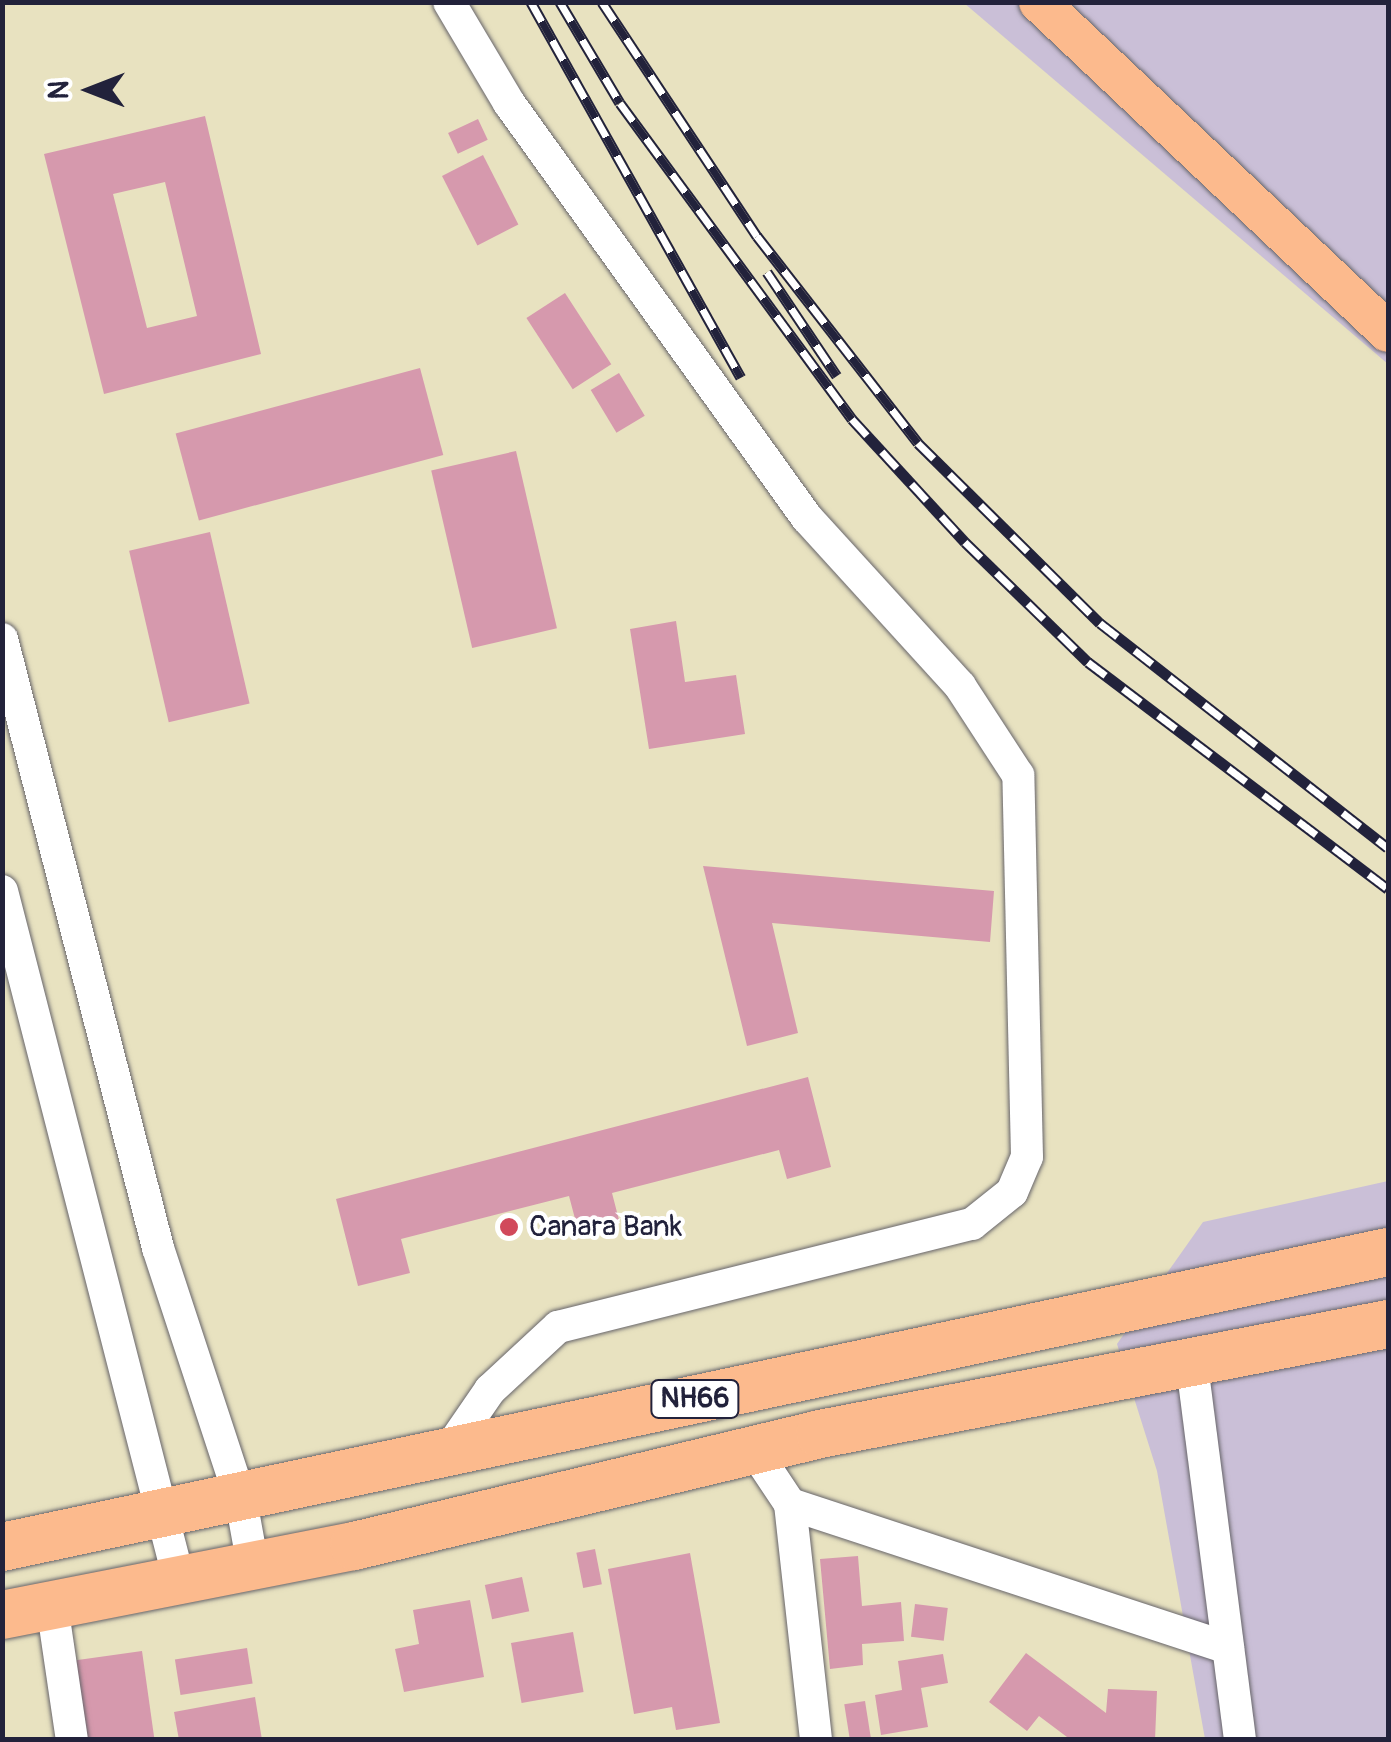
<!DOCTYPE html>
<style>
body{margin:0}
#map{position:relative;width:1391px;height:1742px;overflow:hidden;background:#e8e2c0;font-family:Pangolin,sans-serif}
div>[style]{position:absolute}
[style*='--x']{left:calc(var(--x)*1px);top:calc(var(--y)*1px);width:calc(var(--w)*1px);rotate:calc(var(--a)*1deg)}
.industrial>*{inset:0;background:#cabfd7}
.building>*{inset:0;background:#d699ad;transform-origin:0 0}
.roads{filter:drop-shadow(0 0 2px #67656a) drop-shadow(0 0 2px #67656a)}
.minor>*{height:32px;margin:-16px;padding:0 16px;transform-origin:16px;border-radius:16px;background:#fff}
.major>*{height:40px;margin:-20px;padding:0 20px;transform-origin:20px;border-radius:20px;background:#fcba8d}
.highway>*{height:48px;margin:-24px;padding:0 24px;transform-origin:24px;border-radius:24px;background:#fcba8d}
.rail>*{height:11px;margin-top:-5.5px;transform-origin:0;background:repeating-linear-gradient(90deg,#fff 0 22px,#22223b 0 44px);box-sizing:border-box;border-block:2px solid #22223b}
.dots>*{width:28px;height:28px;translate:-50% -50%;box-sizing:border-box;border:5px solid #fff;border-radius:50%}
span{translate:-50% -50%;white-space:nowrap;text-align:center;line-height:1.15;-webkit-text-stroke:8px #fff;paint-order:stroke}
.shield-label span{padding:2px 8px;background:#fff;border:2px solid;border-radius:8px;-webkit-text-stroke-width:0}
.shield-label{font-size:28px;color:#22223b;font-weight:700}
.poi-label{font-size:30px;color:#22223b}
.left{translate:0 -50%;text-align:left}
.frame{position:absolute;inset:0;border:5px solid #22223b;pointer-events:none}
.north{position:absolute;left:40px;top:40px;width:100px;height:100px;-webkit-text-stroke:8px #fff;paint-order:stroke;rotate:270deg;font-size:28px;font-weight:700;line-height:40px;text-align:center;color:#22223b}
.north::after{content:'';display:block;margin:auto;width:35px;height:45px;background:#22223b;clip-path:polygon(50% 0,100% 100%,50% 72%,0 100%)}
</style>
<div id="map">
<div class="industrial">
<i style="clip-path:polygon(964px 3px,1388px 3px,1388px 364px)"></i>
<i style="clip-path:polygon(1388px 1181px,1388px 1739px,1205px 1739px,1157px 1471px,1117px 1344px,1203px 1222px)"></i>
</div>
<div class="building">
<i style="clip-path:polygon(evenodd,205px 116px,261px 354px,104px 394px,44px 154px,205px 116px,165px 182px,197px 316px,147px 328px,113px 194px,165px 182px)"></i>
<i style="left:478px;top:119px;width:23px;height:33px;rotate:65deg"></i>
<i style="left:483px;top:155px;width:78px;height:46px;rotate:63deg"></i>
<i style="left:565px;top:293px;width:85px;height:46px;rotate:57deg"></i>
<i style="left:420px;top:368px;width:90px;height:253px;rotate:75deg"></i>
<i style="left:619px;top:373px;width:50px;height:33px;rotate:59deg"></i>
<i style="left:516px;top:451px;width:182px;height:87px;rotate:77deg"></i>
<i style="left:210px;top:532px;width:176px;height:83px;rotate:77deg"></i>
<i style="clip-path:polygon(676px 621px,685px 682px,736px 675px,745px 734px,649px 749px,630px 629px)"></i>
<i style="clip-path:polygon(703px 866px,994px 891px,990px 942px,772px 923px,798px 1033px,747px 1046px)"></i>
<i style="clip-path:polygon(808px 1077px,831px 1167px,787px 1179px,779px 1150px,612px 1193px,619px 1220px,578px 1230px,569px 1196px,401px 1239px,410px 1273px,358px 1286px,336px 1199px)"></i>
<i style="left:595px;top:1549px;width:36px;height:19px;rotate:79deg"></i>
<i style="clip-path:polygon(690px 1553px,720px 1723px,676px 1730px,672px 1707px,634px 1714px,608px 1569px)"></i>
<i style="clip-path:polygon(858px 1556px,862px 1606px,901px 1602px,904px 1641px,862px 1644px,863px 1665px,830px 1669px,820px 1559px)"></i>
<i style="left:522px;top:1577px;width:35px;height:38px;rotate:78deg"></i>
<i style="clip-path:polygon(470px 1600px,484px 1677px,404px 1692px,395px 1649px,419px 1644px,413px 1610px)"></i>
<i style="left:915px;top:1604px;width:33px;height:33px;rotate:7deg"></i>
<i style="left:573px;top:1632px;width:61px;height:63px;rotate:80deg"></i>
<i style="left:247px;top:1648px;width:36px;height:73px;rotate:81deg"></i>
<i style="left:142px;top:1651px;width:90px;height:72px;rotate:82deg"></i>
<i style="clip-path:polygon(1026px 1653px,1106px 1713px,1108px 1689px,1157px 1691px,1155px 1740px,1071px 1740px,1039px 1716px,1027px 1731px,989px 1702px)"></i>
<i style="clip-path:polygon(943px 1654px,948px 1683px,921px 1688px,928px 1727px,881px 1735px,875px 1695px,902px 1690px,898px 1661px)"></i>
<i style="clip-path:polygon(255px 1697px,262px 1740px,179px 1740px,174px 1712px)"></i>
<i style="left:865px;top:1701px;width:39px;height:21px;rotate:81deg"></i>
</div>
<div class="roads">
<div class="minor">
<i style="--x:2;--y:639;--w:629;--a:75.63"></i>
<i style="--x:158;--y:1248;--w:265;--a:71.8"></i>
<i style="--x:241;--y:1500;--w:67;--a:79.7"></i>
<i style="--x:2;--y:891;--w:711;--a:75.59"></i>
<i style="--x:1192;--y:1365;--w:378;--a:82.7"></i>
<i style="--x:754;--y:1450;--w:65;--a:56.3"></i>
<i style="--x:790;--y:1504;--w:237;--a:83.7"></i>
<i style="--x:446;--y:1454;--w:78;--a:-55.5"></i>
<i style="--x:490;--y:1390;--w:93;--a:-42.8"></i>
<i style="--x:558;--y:1327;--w:427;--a:-14"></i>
<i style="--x:972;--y:1224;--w:51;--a:-38.7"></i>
<i style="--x:1012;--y:1192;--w:38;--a:-67"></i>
<i style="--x:1027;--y:1157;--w:382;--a:-91.3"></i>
<i style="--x:1018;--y:775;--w:106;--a:-123.1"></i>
<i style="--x:960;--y:686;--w:227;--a:-132.3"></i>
<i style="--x:807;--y:518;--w:511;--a:-125.68"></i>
<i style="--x:509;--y:103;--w:117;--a:-120.7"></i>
<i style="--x:790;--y:1504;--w:461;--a:18.2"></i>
<i style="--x:52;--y:1605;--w:136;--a:81.6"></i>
</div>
<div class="major">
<i style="--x:1039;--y:2;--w:480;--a:43.4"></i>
</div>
<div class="highway">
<i style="--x:2;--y:1547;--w:1417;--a:-12.02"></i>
<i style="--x:2;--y:1615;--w:359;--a:-11.1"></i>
<i style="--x:354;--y:1546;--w:479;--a:-13.5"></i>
<i style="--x:820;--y:1434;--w:579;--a:-10.96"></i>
</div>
</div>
<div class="rail">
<i style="--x:531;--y:2;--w:430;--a:60.8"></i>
<i style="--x:560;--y:2;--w:117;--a:59.3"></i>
<i style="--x:620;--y:103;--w:392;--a:53.7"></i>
<i style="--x:852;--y:419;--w:167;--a:47.4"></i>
<i style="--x:965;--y:542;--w:172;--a:44.3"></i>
<i style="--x:1088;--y:662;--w:376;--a:37.1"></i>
<i style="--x:602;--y:2;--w:281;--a:56.5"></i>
<i style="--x:757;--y:236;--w:262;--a:52.1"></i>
<i style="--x:918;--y:443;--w:256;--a:44.7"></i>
<i style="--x:1100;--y:623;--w:365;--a:38"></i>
<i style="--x:767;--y:272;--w:125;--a:56.1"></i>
</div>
<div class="dots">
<i style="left:509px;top:1227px;background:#d1495b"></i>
</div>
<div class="shield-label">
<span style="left:695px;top:1399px">NH66</span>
</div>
<div class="poi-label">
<span class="left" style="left:529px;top:1227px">Canara Bank</span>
</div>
<div class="frame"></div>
<div class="north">N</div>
</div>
